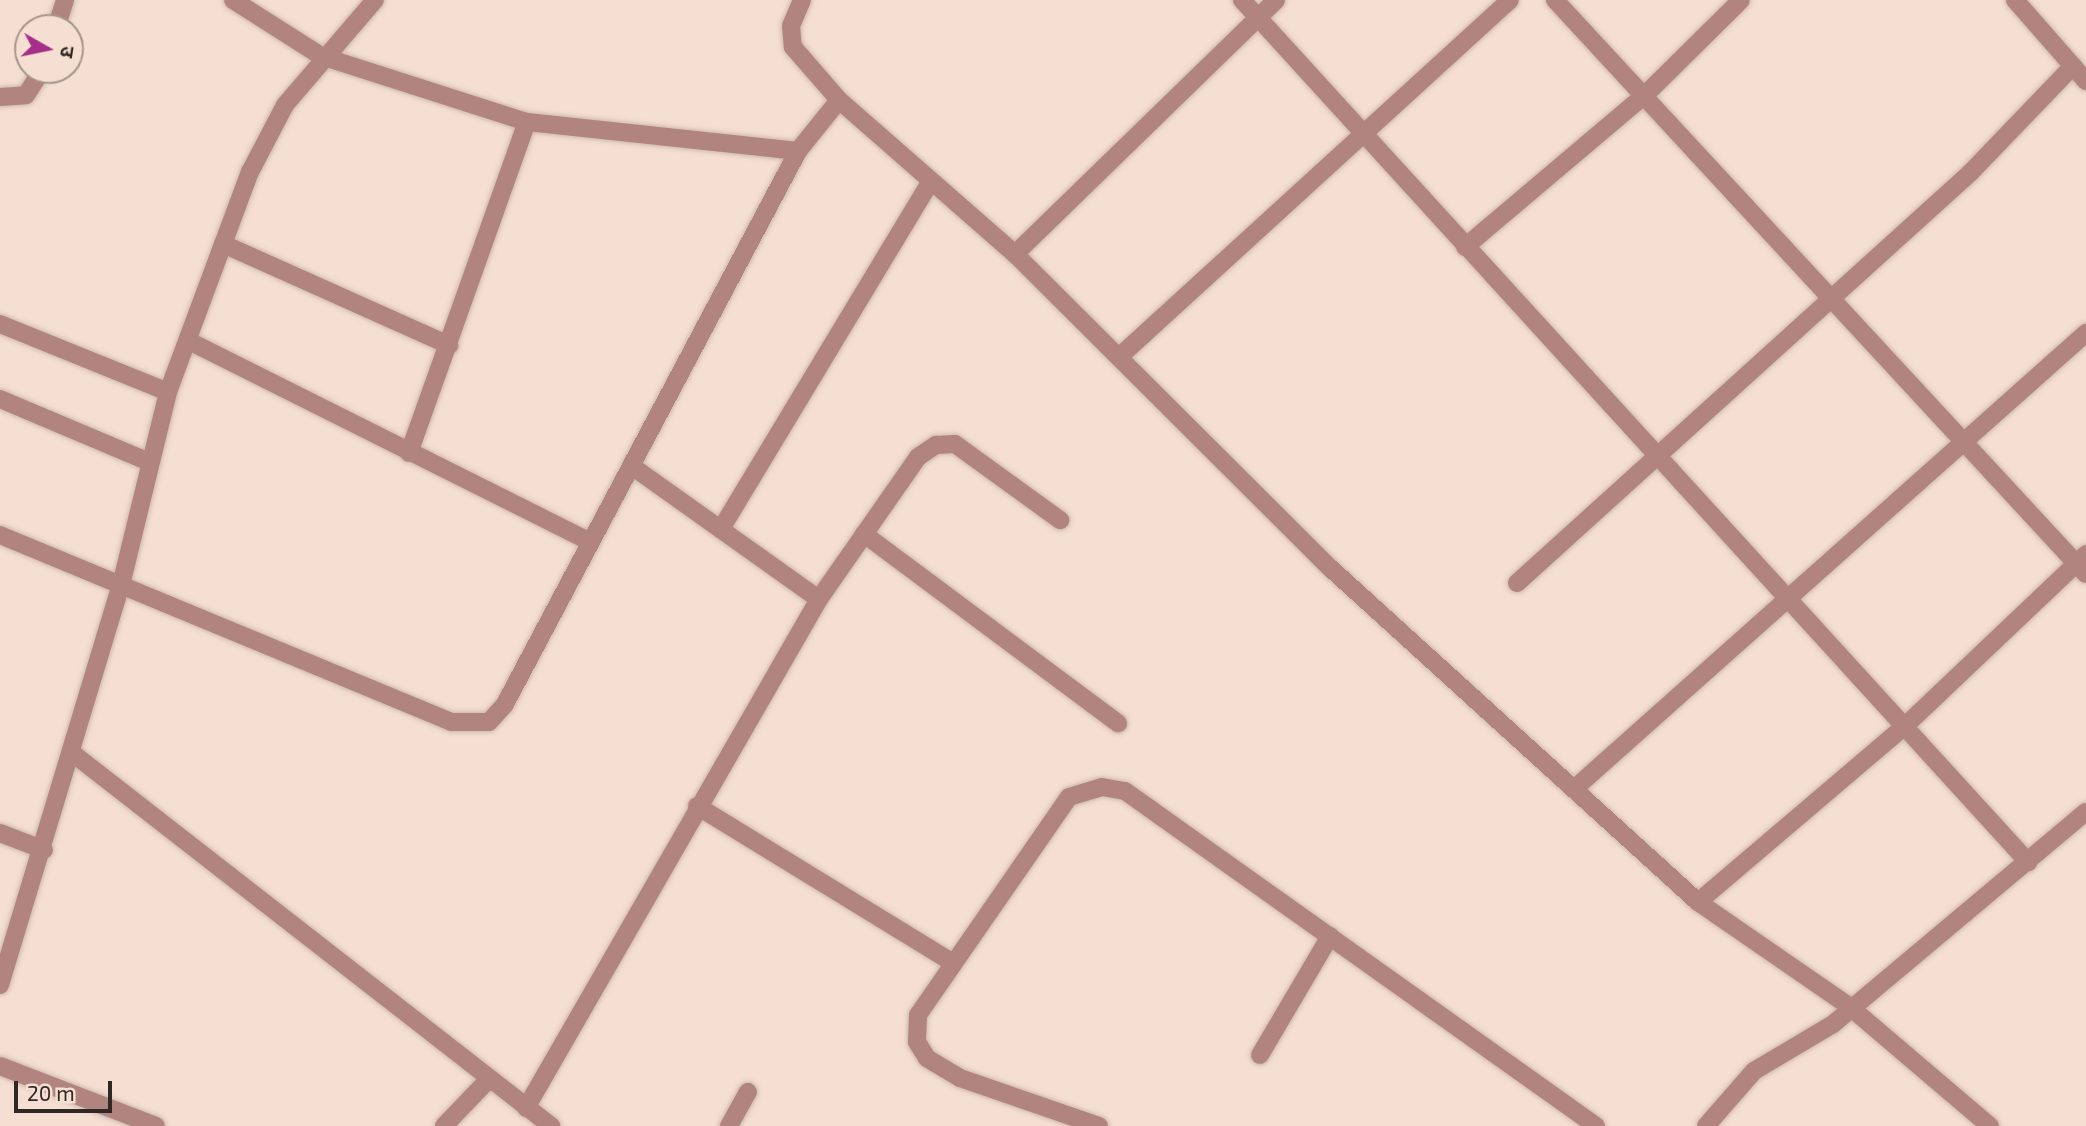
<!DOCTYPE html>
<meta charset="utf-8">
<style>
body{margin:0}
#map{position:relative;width:2086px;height:1126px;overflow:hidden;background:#f5ded2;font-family:"Exo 2","Noto Sans Devanagari",sans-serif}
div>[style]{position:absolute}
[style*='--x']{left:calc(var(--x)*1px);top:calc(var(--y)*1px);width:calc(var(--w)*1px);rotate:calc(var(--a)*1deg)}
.roads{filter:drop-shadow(0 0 2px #cebaaf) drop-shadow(0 0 2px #cebaaf)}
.street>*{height:18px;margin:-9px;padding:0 9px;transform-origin:9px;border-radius:9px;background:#b28480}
span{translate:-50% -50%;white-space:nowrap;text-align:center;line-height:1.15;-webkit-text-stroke:7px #f5ded2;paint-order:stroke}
.north{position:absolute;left:14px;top:14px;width:70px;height:70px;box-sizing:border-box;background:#f5ded2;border:2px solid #a6958c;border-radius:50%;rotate:99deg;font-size:19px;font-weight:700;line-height:28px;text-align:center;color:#302824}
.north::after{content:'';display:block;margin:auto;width:24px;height:32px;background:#a52f88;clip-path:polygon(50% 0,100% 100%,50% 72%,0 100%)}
.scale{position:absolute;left:14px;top:1081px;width:98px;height:32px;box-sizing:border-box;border:4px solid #302824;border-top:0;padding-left:9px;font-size:21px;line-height:24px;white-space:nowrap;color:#302824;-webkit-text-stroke:5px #f5ded2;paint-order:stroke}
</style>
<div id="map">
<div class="roads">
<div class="street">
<i style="--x:233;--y:0;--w:104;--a:32.5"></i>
<i style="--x:321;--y:56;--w:216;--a:17.8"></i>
<i style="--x:527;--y:122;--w:273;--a:6.1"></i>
<i style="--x:802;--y:0;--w:28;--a:113"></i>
<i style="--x:791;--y:26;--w:21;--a:85"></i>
<i style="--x:793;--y:47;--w:70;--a:49"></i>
<i style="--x:1242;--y:0;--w:1167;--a:47.64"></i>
<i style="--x:1555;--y:0;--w:782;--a:47.23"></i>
<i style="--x:2015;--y:0;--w:108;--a:48.8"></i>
<i style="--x:56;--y:28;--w:29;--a:-72"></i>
<i style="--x:0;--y:97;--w:26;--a:-4"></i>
<i style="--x:26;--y:95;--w:30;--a:-57"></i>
<i style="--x:223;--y:244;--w:248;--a:24.1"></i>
<i style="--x:1465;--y:247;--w:234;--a:-40.2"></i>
<i style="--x:1644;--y:96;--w:136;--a:-44.7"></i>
<i style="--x:1015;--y:254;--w:364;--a:-44.2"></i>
<i style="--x:0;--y:324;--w:181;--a:22"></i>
<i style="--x:189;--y:341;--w:449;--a:26.6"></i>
<i style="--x:1119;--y:357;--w:529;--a:-42.4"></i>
<i style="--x:0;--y:399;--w:162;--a:22.9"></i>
<i style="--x:409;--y:453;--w:351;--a:-70.4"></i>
<i style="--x:633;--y:467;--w:228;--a:35.4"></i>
<i style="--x:721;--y:529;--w:404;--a:-58.9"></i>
<i style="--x:864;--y:534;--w:317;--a:36.7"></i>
<i style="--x:0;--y:535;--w:488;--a:22.5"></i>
<i style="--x:451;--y:722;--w:38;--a:0"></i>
<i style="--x:489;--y:722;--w:24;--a:-48"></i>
<i style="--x:505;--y:704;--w:626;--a:-62.08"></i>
<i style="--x:798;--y:151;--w:65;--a:-51.2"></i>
<i style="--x:839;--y:100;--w:234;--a:41.2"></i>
<i style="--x:1015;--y:254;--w:441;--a:44.9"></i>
<i style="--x:1327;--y:565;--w:501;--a:42.25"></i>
<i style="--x:1698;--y:902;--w:185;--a:34.6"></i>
<i style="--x:1850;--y:1007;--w:184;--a:40.4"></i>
<i style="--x:1517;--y:583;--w:612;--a:-42.15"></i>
<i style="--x:1971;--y:172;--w:147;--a:-46.1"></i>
<i style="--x:71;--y:752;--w:609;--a:37.92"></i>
<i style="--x:1574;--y:789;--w:686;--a:-41.69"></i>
<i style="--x:697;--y:806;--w:299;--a:31.5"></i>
<i style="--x:0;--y:833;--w:47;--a:21.1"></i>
<i style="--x:1698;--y:902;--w:272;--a:-40.4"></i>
<i style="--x:1905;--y:726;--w:250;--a:-43.5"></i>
<i style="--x:0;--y:985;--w:418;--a:-73.2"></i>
<i style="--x:121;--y:585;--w:199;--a:-76.3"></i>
<i style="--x:168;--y:392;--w:235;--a:-69.6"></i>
<i style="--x:250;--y:172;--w:76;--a:-62.4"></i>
<i style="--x:285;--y:105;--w:138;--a:-49.4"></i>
<i style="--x:1260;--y:1055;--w:138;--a:-59.5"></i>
<i style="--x:0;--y:1066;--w:167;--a:21"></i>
<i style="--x:526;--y:1108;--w:587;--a:-60.07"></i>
<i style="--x:819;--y:599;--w:173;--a:-55.1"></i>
<i style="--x:918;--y:457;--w:22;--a:-34"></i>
<i style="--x:936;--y:445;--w:19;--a:-3"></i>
<i style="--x:955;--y:444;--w:130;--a:35.9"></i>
<i style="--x:444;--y:1126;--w:62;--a:-46.3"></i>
<i style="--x:729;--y:1126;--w:39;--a:-61"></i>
<i style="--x:1099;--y:1126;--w:147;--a:-160.9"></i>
<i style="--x:960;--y:1078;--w:39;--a:-149"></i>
<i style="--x:927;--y:1058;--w:19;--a:-122"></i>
<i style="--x:917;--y:1042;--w:27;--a:-88"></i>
<i style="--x:918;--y:1015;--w:265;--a:-55.3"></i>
<i style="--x:1069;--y:797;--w:34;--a:-17"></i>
<i style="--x:1102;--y:787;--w:23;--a:10"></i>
<i style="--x:1125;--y:791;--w:578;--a:35.42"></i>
<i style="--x:1706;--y:1126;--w:73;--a:-48.9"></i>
<i style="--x:1754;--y:1071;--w:92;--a:-30.7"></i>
<i style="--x:1833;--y:1024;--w:330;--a:-40"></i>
</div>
</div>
<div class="north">उ</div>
<div class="scale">20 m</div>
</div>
